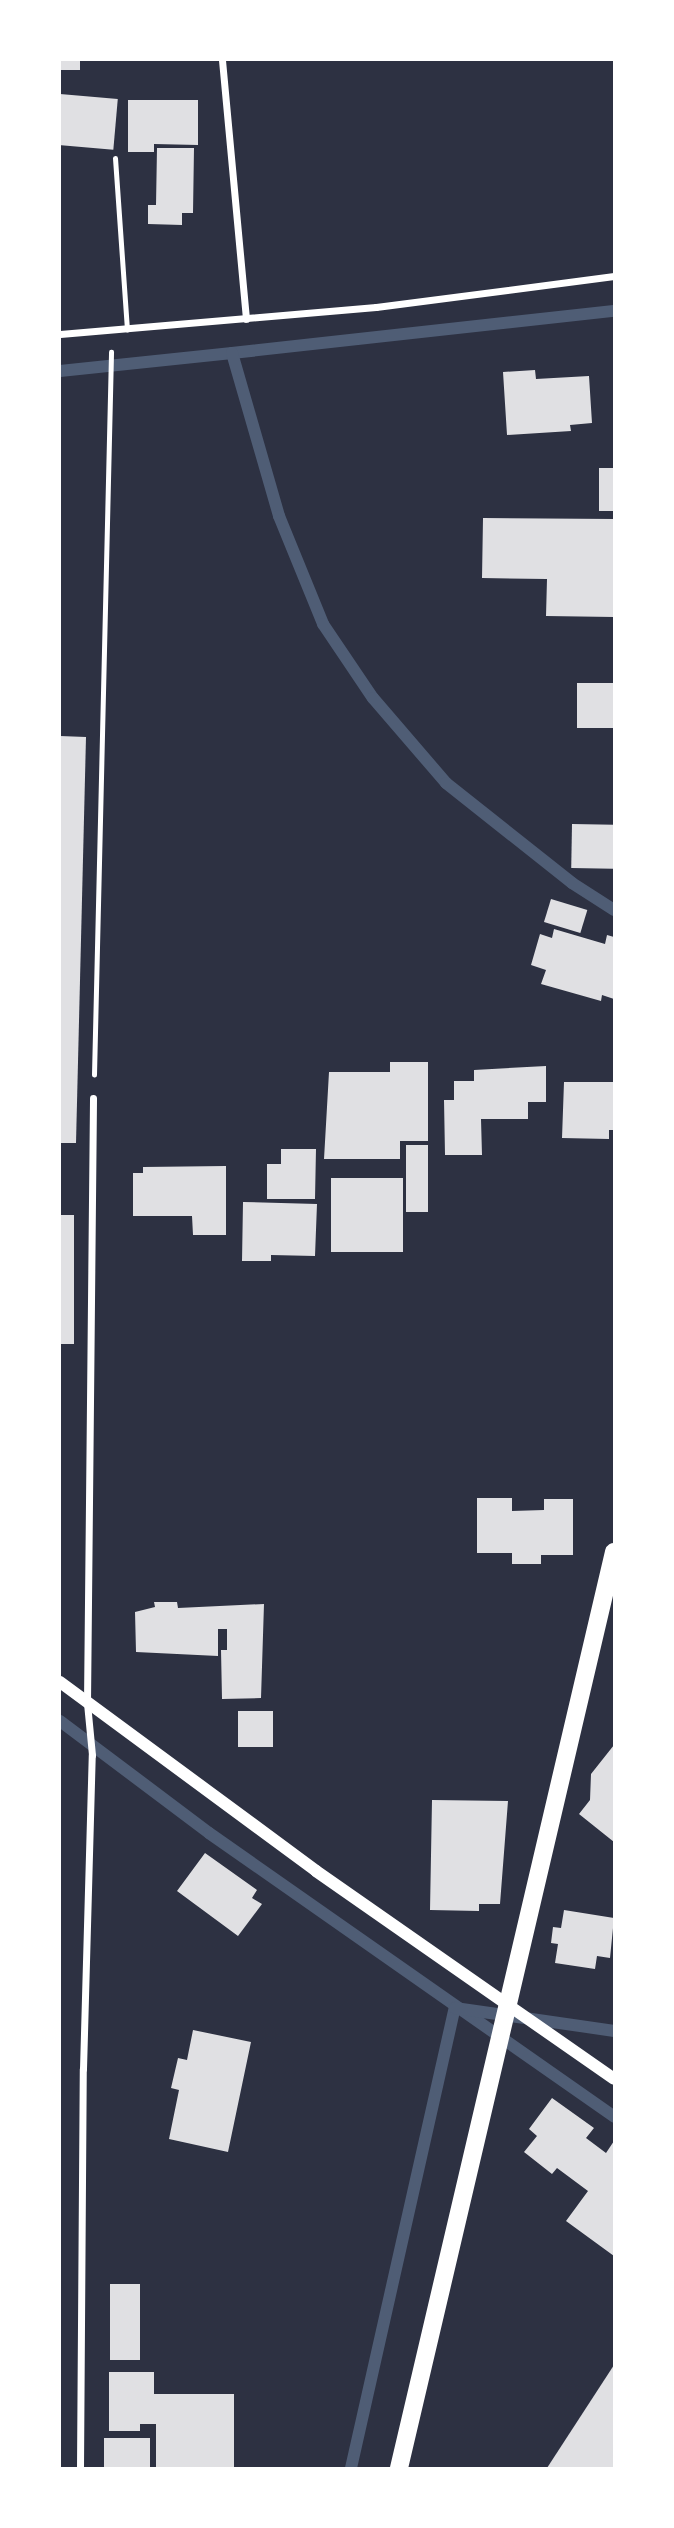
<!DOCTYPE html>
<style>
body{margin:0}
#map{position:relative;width:674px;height:2528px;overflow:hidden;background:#2d3142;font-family:"DejaVu Sans",sans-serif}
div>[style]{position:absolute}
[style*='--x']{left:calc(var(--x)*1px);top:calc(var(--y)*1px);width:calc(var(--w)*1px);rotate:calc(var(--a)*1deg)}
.stream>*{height:12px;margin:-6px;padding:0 6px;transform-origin:6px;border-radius:6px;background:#4f5d75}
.building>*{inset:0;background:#e0e0e3;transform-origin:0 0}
.path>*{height:4.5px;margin:-2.25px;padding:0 2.25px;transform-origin:2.25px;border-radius:2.25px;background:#fff}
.service>*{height:5px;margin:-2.5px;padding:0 2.5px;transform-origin:2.5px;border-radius:2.5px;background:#fff}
.minor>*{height:7px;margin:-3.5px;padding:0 3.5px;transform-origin:3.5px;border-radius:3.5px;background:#fff}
.tertiary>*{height:12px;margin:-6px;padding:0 6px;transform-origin:6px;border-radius:6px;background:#fff}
.primary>*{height:18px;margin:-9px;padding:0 9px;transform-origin:9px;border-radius:9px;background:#fff}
span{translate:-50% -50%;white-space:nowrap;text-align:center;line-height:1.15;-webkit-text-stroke:7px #fff;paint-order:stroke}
.frame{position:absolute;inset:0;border:61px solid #fff;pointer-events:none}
</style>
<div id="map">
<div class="stream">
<i style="--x:232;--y:353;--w:384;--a:-6.3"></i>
<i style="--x:60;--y:371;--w:173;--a:-6"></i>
<i style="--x:232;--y:353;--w:170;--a:73.9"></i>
<i style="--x:279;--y:516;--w:117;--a:67.8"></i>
<i style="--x:323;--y:624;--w:89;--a:56"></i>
<i style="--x:373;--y:698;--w:112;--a:49.3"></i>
<i style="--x:446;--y:783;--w:161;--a:38.4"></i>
<i style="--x:572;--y:883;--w:50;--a:32.7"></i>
<i style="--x:60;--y:1721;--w:186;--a:36.9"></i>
<i style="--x:209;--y:1833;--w:495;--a:35"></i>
<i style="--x:351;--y:2468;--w:472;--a:-77.3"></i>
<i style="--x:455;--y:2008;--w:161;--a:8.2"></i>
</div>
<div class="building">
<i style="left:60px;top:60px;width:20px;height:10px"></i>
<i style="left:60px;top:94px;width:58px;height:51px;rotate:5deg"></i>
<i style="clip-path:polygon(128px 100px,198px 100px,198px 145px,154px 144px,154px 152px,128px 152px)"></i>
<i style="clip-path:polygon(157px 148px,194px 148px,193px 213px,182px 213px,182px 225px,148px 224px,148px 205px,156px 205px)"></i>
<i style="clip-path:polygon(535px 370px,536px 379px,589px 376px,592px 423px,570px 425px,571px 431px,507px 435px,503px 372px)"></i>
<i style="left:599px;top:468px;width:15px;height:43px"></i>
<i style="clip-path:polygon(483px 518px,614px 519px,614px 617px,546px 616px,547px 579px,482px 578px)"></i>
<i style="left:577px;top:683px;width:37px;height:45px"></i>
<i style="clip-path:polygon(60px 736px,86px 737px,76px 1143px,60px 1143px)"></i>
<i style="left:572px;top:824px;width:42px;height:44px;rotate:1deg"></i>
<i style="left:551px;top:899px;width:38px;height:24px;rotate:17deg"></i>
<i style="clip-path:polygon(554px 929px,605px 944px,607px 935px,614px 937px,614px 999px,602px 995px,601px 1001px,541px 984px,546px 970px,531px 965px,540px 934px,552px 938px)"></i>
<i style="clip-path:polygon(390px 1062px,428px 1062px,428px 1141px,400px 1141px,400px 1159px,324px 1159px,329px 1072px,390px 1072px)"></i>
<i style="clip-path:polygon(546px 1066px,546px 1102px,528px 1102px,528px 1119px,481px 1119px,482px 1155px,445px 1155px,444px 1100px,454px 1100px,454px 1081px,474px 1081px,474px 1070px)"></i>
<i style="clip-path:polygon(564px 1082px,614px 1082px,614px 1130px,609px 1130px,609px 1139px,562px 1138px)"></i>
<i style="left:406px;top:1145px;width:22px;height:67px"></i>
<i style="clip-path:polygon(281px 1149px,316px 1149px,315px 1199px,267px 1199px,267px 1164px,281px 1164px)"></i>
<i style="clip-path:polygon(226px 1166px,226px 1235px,193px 1235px,192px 1216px,133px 1216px,133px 1173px,143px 1173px,143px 1167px)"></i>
<i style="left:331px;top:1178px;width:72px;height:74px"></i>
<i style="clip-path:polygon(243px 1202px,317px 1204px,315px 1256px,271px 1255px,271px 1261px,242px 1261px)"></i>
<i style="left:60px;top:1215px;width:14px;height:129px"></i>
<i style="clip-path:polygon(477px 1498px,512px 1498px,512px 1511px,544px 1510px,544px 1499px,573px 1499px,573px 1555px,541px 1555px,541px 1564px,512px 1564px,512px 1553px,477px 1553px)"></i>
<i style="clip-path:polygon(154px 1602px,177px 1602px,178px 1608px,264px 1604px,261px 1698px,222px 1699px,221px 1650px,227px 1650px,227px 1629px,218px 1629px,218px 1656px,136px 1652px,135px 1612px,155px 1607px)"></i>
<i style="left:238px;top:1711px;width:35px;height:36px"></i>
<i style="clip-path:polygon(614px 1745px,614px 1842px,579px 1814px,590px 1800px,591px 1774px)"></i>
<i style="clip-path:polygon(432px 1800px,508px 1801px,500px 1904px,479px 1904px,479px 1911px,430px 1910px)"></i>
<i style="clip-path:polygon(205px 1853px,257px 1890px,252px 1898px,262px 1904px,238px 1936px,177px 1891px)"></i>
<i style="clip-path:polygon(564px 1910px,614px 1918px,610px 1958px,597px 1956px,595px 1969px,555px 1963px,558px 1944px,551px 1943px,553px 1927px,561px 1928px)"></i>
<i style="clip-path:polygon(193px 2030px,251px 2042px,228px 2152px,169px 2139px,179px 2090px,171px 2088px,178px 2058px,187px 2060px)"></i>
<i style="clip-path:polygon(552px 2098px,594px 2128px,586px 2138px,606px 2153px,614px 2141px,614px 2256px,566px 2221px,588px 2191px,557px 2168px,552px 2174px,524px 2152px,537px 2136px,529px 2129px)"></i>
<i style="left:110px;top:2284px;width:30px;height:76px"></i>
<i style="clip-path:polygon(614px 2365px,614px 2468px,547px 2468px)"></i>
<i style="clip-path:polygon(109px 2372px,154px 2372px,154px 2394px,234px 2394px,234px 2468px,156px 2468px,156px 2424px,140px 2424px,140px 2431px,109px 2431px)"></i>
<i style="left:150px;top:2438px;width:30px;height:46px;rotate:90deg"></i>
</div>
<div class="path">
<i style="--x:94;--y:1075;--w:723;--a:-88.65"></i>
</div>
<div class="service">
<i style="--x:115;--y:158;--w:172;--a:86"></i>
</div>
<div class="minor">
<i style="--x:222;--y:60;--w:260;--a:84.7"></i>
<i style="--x:60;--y:334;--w:317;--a:-4.9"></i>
<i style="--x:376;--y:307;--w:240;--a:-7.4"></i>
<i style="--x:80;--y:2468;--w:399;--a:-89.6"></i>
<i style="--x:83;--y:2069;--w:314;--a:-88.4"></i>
<i style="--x:92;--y:1755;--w:52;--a:-95.5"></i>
<i style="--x:87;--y:1703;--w:605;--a:-89.43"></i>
</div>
<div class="tertiary">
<i style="--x:60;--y:1682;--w:318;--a:36.4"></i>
<i style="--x:316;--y:1871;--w:363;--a:34.9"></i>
</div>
<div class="primary">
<i style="--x:399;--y:2468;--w:941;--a:-76.79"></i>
</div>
<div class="frame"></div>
</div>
